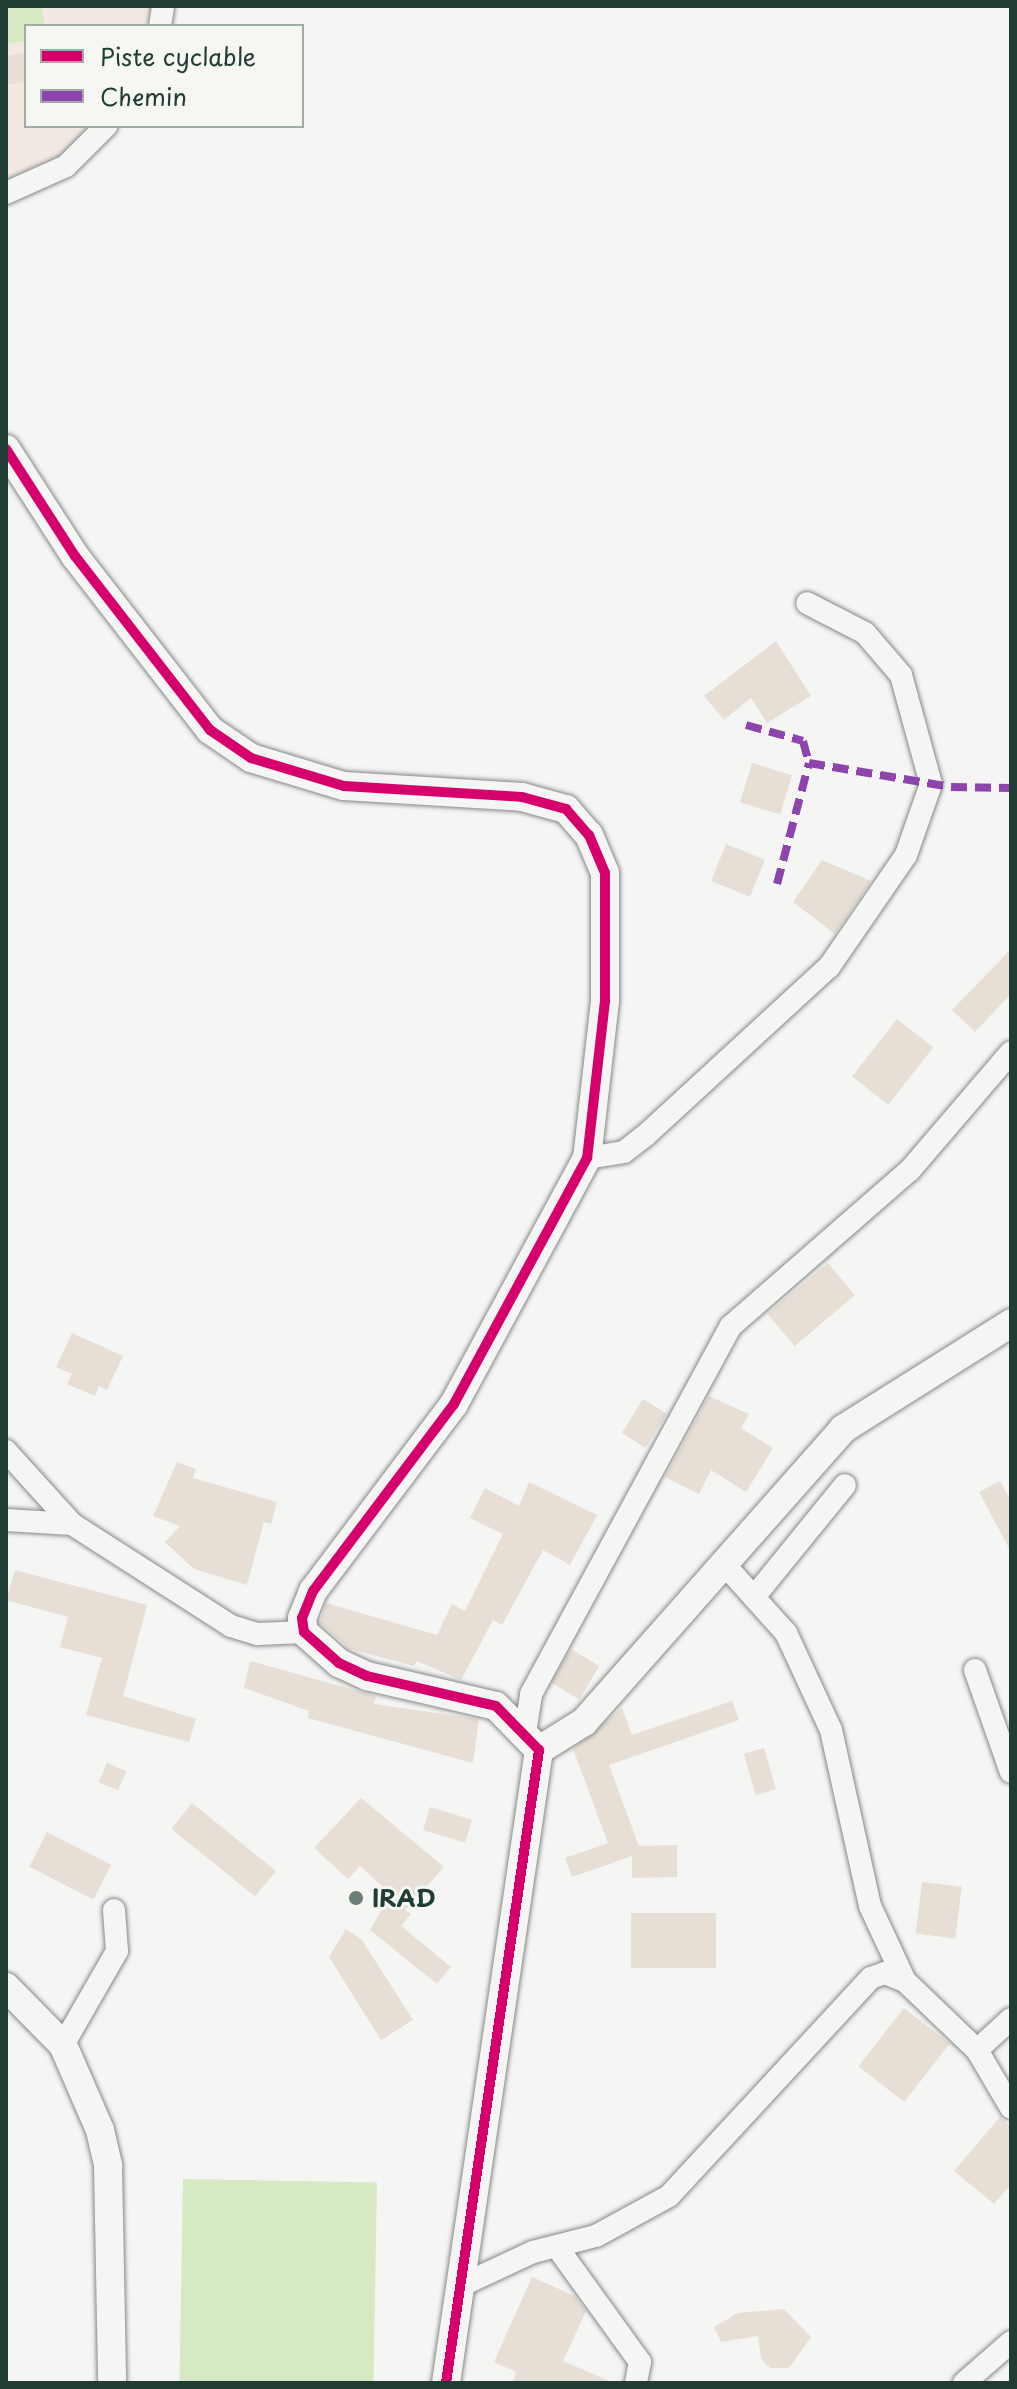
<!DOCTYPE html>
<style>
body{margin:0}
#map{position:relative;width:1017px;height:2389px;overflow:hidden;background:#f5f5f3;font-family:"Playpen Sans",sans-serif}
div>[style]{position:absolute}
[style*='--x']{left:calc(var(--x)*1px);top:calc(var(--y)*1px);width:calc(var(--w)*1px);rotate:calc(var(--a)*1deg)}
.built>*{inset:0;background:#f2eae2}
.green>*{inset:0;background:#d7e9c2;transform-origin:0 0}
.building>*{inset:0;background:#e7ded6;transform-origin:0 0}
.roads{filter:drop-shadow(0 0 2px #858a88) drop-shadow(0 0 2px #858a88)}
.minor>*{height:22px;margin:-11px;padding:0 11px;transform-origin:11px;border-radius:11px;background:#f5f5f3}
.tertiary>*{height:28px;margin:-14px;padding:0 14px;transform-origin:14px;border-radius:14px;background:#f5f5f3}
.quiet>*{height:8px;margin-top:-4px;transform-origin:0;background:repeating-linear-gradient(90deg,#8e44ad 0 16px,transparent 0 24px)}
.cycleway>*{height:10px;margin:-5px;padding:0 5px;transform-origin:5px;border-radius:5px;background:#d6006c}
.dots>*{width:22px;height:22px;translate:-50% -50%;box-sizing:border-box;border:4px solid #f6f6f2;border-radius:50%}
span{translate:-50% -50%;white-space:nowrap;text-align:center;line-height:1.15;-webkit-text-stroke:6px #f6f6f2;paint-order:stroke}
.poi-label{font-size:24px;color:#1f3d34;font-weight:700}
.left{translate:0 -50%;text-align:left}
.frame{position:absolute;inset:0;border:8px solid #1f3d34;pointer-events:none}
.legend{position:absolute;left:24px;top:24px;width:280px;height:104px;box-sizing:border-box;background:#f6f6f2;border:2px solid #a0aca6;margin:0;padding:10px 14px;list-style:none;font-size:24px;color:#1f3d34}
.legend li{display:flex;align-items:center;gap:16px;height:40px}
.legend b{width:40px;border:2px solid #a0aca6}
</style>
<div id="map">
<div class="built">
<i style="clip-path:polygon(6px 6px,152px 6px,145px 26px,26px 26px,26px 126px,91px 126px,61px 165px,6px 191px)"></i>
</div>
<div class="green">
<i style="clip-path:polygon(6px 6px,41px 6px,45px 26px,26px 26px,26px 41px,6px 44px)"></i>
<i style="left:183px;top:2179px;width:194px;height:204px;rotate:1deg"></i>
</div>
<div class="building">
<i style="clip-path:polygon(26px 52px,26px 81px,6px 85px,6px 56px)"></i>
<i style="clip-path:polygon(776px 641px,811px 696px,767px 723px,751px 698px,724px 720px,704px 696px)"></i>
<i style="left:752px;top:763px;width:42px;height:41px;rotate:17deg"></i>
<i style="left:726px;top:844px;width:42px;height:40px;rotate:22deg"></i>
<i style="clip-path:polygon(822px 860px,871px 881px,835px 934px,793px 902px)"></i>
<i style="clip-path:polygon(1011px 949px,1011px 994px,975px 1032px,952px 1010px)"></i>
<i style="left:897px;top:1019px;width:46px;height:73px;rotate:38deg"></i>
<i style="left:828px;top:1263px;width:42px;height:79px;rotate:50deg"></i>
<i style="clip-path:polygon(72px 1333px,123px 1356px,107px 1390px,99px 1386px,95px 1396px,67px 1384px,72px 1374px,56px 1367px)"></i>
<i style="clip-path:polygon(709px 1396px,749px 1414px,741px 1428px,773px 1448px,746px 1492px,711px 1470px,699px 1494px,665px 1477px)"></i>
<i style="left:643px;top:1399px;width:28px;height:40px;rotate:32deg"></i>
<i style="clip-path:polygon(177px 1462px,196px 1469px,193px 1478px,277px 1502px,271px 1524px,264px 1522px,247px 1585px,194px 1569px,165px 1542px,180px 1526px,153px 1516px)"></i>
<i style="clip-path:polygon(1000px 1481px,1011px 1501px,1011px 1552px,979px 1492px)"></i>
<i style="clip-path:polygon(529px 1482px,597px 1515px,570px 1565px,543px 1550px,502px 1625px,493px 1620px,461px 1680px,417px 1661px,414px 1666px,350px 1649px,320px 1623px,326px 1603px,437px 1635px,452px 1604px,465px 1611px,503px 1534px,470px 1518px,485px 1488px,519px 1506px)"></i>
<i style="clip-path:polygon(15px 1570px,147px 1605px,123px 1696px,196px 1719px,189px 1742px,86px 1715px,102px 1658px,60px 1647px,68px 1617px,6px 1600px)"></i>
<i style="left:571px;top:1649px;width:33px;height:39px;rotate:31deg"></i>
<i style="clip-path:polygon(250px 1661px,376px 1696px,374px 1704px,479px 1719px,473px 1763px,308px 1718px,309px 1711px,244px 1688px)"></i>
<i style="clip-path:polygon(732px 1701px,739px 1720px,609px 1765px,639px 1846px,677px 1845px,677px 1877px,632px 1878px,632px 1856px,572px 1877px,565px 1858px,608px 1843px,573px 1749px,622px 1708px,632px 1735px)"></i>
<i style="left:764px;top:1748px;width:43px;height:21px;rotate:74deg"></i>
<i style="left:107px;top:1763px;width:21px;height:21px;rotate:23deg"></i>
<i style="clip-path:polygon(361px 1798px,444px 1867px,405px 1910px,411px 1914px,401px 1926px,451px 1967px,437px 1984px,370px 1930px,391px 1894px,360px 1866px,348px 1879px,314px 1848px)"></i>
<i style="left:192px;top:1803px;width:108px;height:33px;rotate:39deg"></i>
<i style="left:430px;top:1807px;width:44px;height:24px;rotate:17deg"></i>
<i style="left:47px;top:1832px;width:72px;height:39px;rotate:27deg"></i>
<i style="left:922px;top:1882px;width:40px;height:52px;rotate:7deg"></i>
<i style="left:631px;top:1913px;width:85px;height:55px"></i>
<i style="clip-path:polygon(346px 1929px,362px 1940px,413px 2020px,381px 2040px,329px 1957px)"></i>
<i style="left:904px;top:2008px;width:58px;height:74px;rotate:38deg"></i>
<i style="clip-path:polygon(1000px 2117px,1011px 2127px,1011px 2184px,994px 2204px,954px 2171px)"></i>
<i style="clip-path:polygon(532px 2277px,575px 2296px,586px 2311px,563px 2361px,614px 2383px,513px 2383px,516px 2372px,494px 2362px)"></i>
<i style="clip-path:polygon(784px 2309px,811px 2337px,789px 2368px,770px 2368px,761px 2359px,758px 2336px,721px 2342px,714px 2327px,738px 2313px)"></i>
</div>
<div class="roads">
<div class="minor">
<i style="--x:160;--y:26;--w:20;--a:-81"></i>
<i style="--x:6;--y:193;--w:66;--a:-24.2"></i>
<i style="--x:66;--y:166;--w:57;--a:-45"></i>
<i style="--x:587;--y:1158;--w:37;--a:-9"></i>
<i style="--x:624;--y:1152;--w:28;--a:-38"></i>
<i style="--x:646;--y:1135;--w:248;--a:-42.6"></i>
<i style="--x:829;--y:967;--w:136;--a:-55.5"></i>
<i style="--x:906;--y:855;--w:75;--a:-70.6"></i>
<i style="--x:931;--y:784;--w:113;--a:-105.4"></i>
<i style="--x:901;--y:675;--w:55;--a:-130.6"></i>
<i style="--x:865;--y:633;--w:65;--a:-152.7"></i>
<i style="--x:6;--y:1451;--w:98;--a:47.9"></i>
<i style="--x:6;--y:1520;--w:66;--a:3.5"></i>
<i style="--x:72;--y:1524;--w:189;--a:32.7"></i>
<i style="--x:231;--y:1626;--w:28;--a:17"></i>
<i style="--x:258;--y:1634;--w:46;--a:-2.5"></i>
<i style="--x:724;--y:1564;--w:93;--a:48.1"></i>
<i style="--x:786;--y:1633;--w:107;--a:65.1"></i>
<i style="--x:831;--y:1730;--w:180;--a:77.5"></i>
<i style="--x:870;--y:1906;--w:83;--a:65"></i>
<i style="--x:905;--y:1981;--w:100;--a:43.8"></i>
<i style="--x:977;--y:2050;--w:67;--a:59.6"></i>
<i style="--x:754;--y:1597;--w:144;--a:-50.9"></i>
<i style="--x:975;--y:1670;--w:108;--a:70.6"></i>
<i style="--x:525;--y:1733;--w:39;--a:-81"></i>
<i style="--x:531;--y:1694;--w:419;--a:-61.5"></i>
<i style="--x:731;--y:1326;--w:237;--a:-41.1"></i>
<i style="--x:910;--y:1170;--w:155;--a:-49.4"></i>
<i style="--x:63;--y:2045;--w:108;--a:-60.1"></i>
<i style="--x:117;--y:1951;--w:41;--a:-94.2"></i>
<i style="--x:977;--y:2050;--w:46;--a:-42.4"></i>
<i style="--x:557;--y:2247;--w:142;--a:54.2"></i>
<i style="--x:640;--y:2362;--w:21;--a:101"></i>
<i style="--x:460;--y:2286;--w:81;--a:-25"></i>
<i style="--x:533;--y:2252;--w:65;--a:-14.3"></i>
<i style="--x:596;--y:2236;--w:83;--a:-28.7"></i>
<i style="--x:669;--y:2196;--w:297;--a:-47.2"></i>
<i style="--x:871;--y:1978;--w:15;--a:-20"></i>
<i style="--x:885;--y:1973;--w:22;--a:22"></i>
<i style="--x:964;--y:2383;--w:62;--a:-41.1"></i>
</div>
<div class="tertiary">
<i style="--x:6;--y:449;--w:127;--a:57.2"></i>
<i style="--x:75;--y:556;--w:220;--a:52.2"></i>
<i style="--x:210;--y:730;--w:50;--a:34.3"></i>
<i style="--x:251;--y:758;--w:97;--a:16.8"></i>
<i style="--x:344;--y:786;--w:178;--a:3.5"></i>
<i style="--x:522;--y:797;--w:46;--a:15.3"></i>
<i style="--x:566;--y:809;--w:35;--a:49"></i>
<i style="--x:589;--y:835;--w:41;--a:67.2"></i>
<i style="--x:605;--y:873;--w:128;--a:90"></i>
<i style="--x:605;--y:1001;--w:158;--a:96.5"></i>
<i style="--x:587;--y:1158;--w:280;--a:118.4"></i>
<i style="--x:454;--y:1404;--w:234;--a:127"></i>
<i style="--x:313;--y:1591;--w:29;--a:112"></i>
<i style="--x:302;--y:1618;--w:14;--a:82"></i>
<i style="--x:304;--y:1632;--w:47;--a:41.5"></i>
<i style="--x:339;--y:1663;--w:31;--a:25"></i>
<i style="--x:367;--y:1676;--w:132;--a:13.1"></i>
<i style="--x:496;--y:1706;--w:62;--a:45.7"></i>
<i style="--x:539;--y:1750;--w:640;--a:98.36"></i>
<i style="--x:539;--y:1750;--w:53;--a:-31.9"></i>
<i style="--x:584;--y:1722;--w:391;--a:-48.5"></i>
<i style="--x:843;--y:1429;--w:199;--a:-32.2"></i>
<i style="--x:6;--y:1987;--w:81;--a:45.5"></i>
<i style="--x:63;--y:2045;--w:93;--a:66.5"></i>
<i style="--x:100;--y:2130;--w:37;--a:77"></i>
<i style="--x:108;--y:2166;--w:217;--a:88.9"></i>
</div>
</div>
<div class="quiet">
<i style="--x:746;--y:725;--w:59;--a:15.7"></i>
<i style="--x:803;--y:741;--w:23;--a:75"></i>
<i style="--x:777;--y:884;--w:125;--a:-75.2"></i>
<i style="--x:809;--y:763;--w:144;--a:9.6"></i>
<i style="--x:951;--y:787;--w:60;--a:1"></i>
</div>
<div class="cycleway">
<i style="--x:6;--y:449;--w:127;--a:57.2"></i>
<i style="--x:75;--y:556;--w:220;--a:52.2"></i>
<i style="--x:210;--y:730;--w:50;--a:34.3"></i>
<i style="--x:251;--y:758;--w:97;--a:16.8"></i>
<i style="--x:344;--y:786;--w:178;--a:3.5"></i>
<i style="--x:522;--y:797;--w:46;--a:15.3"></i>
<i style="--x:566;--y:809;--w:35;--a:49"></i>
<i style="--x:589;--y:835;--w:41;--a:67.2"></i>
<i style="--x:605;--y:873;--w:128;--a:90"></i>
<i style="--x:605;--y:1001;--w:158;--a:96.5"></i>
<i style="--x:587;--y:1158;--w:280;--a:118.4"></i>
<i style="--x:454;--y:1404;--w:234;--a:127"></i>
<i style="--x:313;--y:1591;--w:29;--a:112"></i>
<i style="--x:302;--y:1618;--w:14;--a:82"></i>
<i style="--x:304;--y:1632;--w:47;--a:41.5"></i>
<i style="--x:339;--y:1663;--w:31;--a:25"></i>
<i style="--x:367;--y:1676;--w:132;--a:13.1"></i>
<i style="--x:496;--y:1706;--w:62;--a:45.7"></i>
<i style="--x:539;--y:1750;--w:640;--a:98.36"></i>
</div>
<div class="dots">
<i style="left:356px;top:1898px;background:#6a7d77"></i>
</div>
<div class="poi-label">
<span class="left" style="left:372px;top:1898px">IRAD</span>
</div>
<div class="frame"></div>
<ul class="legend">
<li><b style="height:10px;background:#d6006c"></b>Piste cyclable</li>
<li><b style="height:10px;background:#8e44ad"></b>Chemin</li>
</ul>
</div>
